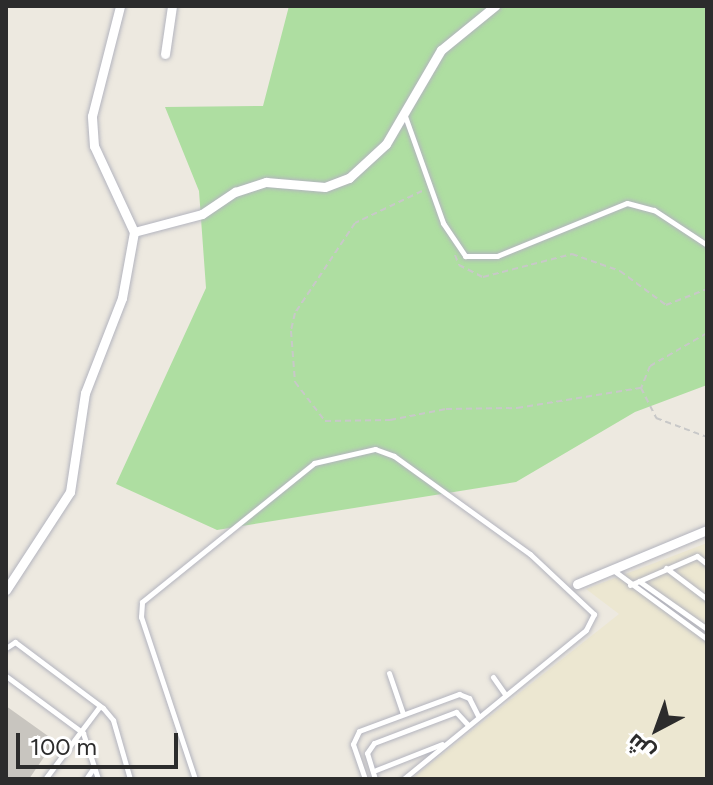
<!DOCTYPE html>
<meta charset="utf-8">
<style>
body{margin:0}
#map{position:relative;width:713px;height:785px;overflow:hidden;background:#ede9e0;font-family:Figtree,Cairo,sans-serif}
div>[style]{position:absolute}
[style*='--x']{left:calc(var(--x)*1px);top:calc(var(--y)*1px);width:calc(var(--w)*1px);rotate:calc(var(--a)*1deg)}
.education>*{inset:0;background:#ece7d1}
.green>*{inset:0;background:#aedea1}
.building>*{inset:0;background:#c8c5bf}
.path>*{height:2px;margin-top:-1px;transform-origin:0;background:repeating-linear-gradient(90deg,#c8c8c8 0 6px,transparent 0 10px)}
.roads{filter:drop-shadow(0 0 2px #b3b4be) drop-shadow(0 0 2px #b3b4be)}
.lane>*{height:5px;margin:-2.5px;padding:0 2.5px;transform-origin:2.5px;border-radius:2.5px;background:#fff}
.street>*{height:9px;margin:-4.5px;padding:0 4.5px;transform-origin:4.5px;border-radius:4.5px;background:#fff}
span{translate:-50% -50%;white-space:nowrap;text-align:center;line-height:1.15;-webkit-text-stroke:7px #fff;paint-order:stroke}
.frame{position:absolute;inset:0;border:8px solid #2c2c2c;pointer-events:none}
.north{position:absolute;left:617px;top:689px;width:80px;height:80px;-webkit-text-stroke:6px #fff;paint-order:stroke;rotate:221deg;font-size:22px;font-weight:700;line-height:32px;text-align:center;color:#2c2c2c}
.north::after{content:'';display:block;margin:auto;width:28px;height:36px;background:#2c2c2c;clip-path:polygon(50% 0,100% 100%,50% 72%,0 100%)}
.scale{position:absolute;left:16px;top:733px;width:162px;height:36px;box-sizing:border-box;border:4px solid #2c2c2c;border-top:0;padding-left:10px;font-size:24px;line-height:28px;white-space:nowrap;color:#2c2c2c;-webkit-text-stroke:6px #fff;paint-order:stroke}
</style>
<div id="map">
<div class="education">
<i style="clip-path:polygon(707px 543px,707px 779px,411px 779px,619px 614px,586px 589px)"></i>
</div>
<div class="green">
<i style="clip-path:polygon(289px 6px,707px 6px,707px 385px,635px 412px,516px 482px,217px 530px,116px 484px,206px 288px,199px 191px,165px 107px,263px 106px)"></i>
</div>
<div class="building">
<i style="clip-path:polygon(6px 706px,55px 741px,29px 779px,6px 779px)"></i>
</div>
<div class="path">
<i style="--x:422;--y:191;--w:74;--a:154.5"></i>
<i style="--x:355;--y:223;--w:108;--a:123.7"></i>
<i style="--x:295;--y:313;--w:18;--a:103"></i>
<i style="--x:291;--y:331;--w:51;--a:85.5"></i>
<i style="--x:295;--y:382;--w:49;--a:52.4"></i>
<i style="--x:325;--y:421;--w:65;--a:-0.9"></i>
<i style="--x:390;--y:420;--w:57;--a:-11.1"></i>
<i style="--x:446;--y:409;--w:71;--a:-0.8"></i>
<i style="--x:517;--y:408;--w:126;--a:-9.2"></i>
<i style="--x:455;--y:255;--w:11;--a:68"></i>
<i style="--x:459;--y:265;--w:27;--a:27"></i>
<i style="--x:483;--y:277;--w:92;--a:-14.5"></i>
<i style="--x:572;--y:254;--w:51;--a:19.5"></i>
<i style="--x:620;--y:271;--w:57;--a:36.5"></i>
<i style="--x:666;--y:305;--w:44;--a:-21.3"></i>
<i style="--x:707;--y:333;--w:66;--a:149.9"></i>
<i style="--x:650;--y:366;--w:24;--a:112"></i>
<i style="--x:641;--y:388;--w:34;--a:63"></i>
<i style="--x:656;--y:418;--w:54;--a:20.4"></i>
</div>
<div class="roads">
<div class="lane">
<i style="--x:405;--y:116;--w:114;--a:70.4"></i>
<i style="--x:443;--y:223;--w:40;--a:56"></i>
<i style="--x:465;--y:256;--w:32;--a:0"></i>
<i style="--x:497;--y:256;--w:140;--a:-22.2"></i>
<i style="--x:627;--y:203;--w:28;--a:15"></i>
<i style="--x:654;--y:210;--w:64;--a:33.4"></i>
<i style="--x:666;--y:568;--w:51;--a:37.1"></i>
<i style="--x:613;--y:570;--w:117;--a:36.3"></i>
<i style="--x:639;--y:581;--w:83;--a:35.2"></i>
<i style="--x:630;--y:585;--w:73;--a:-23.4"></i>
<i style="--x:697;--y:556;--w:13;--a:39"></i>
<i style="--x:6;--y:648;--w:11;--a:-34"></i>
<i style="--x:15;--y:642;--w:110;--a:36.9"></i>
<i style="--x:103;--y:708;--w:16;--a:50"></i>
<i style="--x:113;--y:720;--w:61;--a:73.9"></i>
<i style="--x:389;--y:673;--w:43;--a:71.1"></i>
<i style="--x:6;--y:676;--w:96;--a:36.5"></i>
<i style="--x:83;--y:733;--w:48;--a:71.9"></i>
<i style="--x:493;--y:677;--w:21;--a:55"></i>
<i style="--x:376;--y:770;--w:71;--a:-21.5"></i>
<i style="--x:45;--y:779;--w:91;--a:-53"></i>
<i style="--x:86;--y:779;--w:14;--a:-56"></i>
<i style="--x:195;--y:779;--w:171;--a:-108.4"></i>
<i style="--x:141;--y:617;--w:15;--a:-86"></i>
<i style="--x:142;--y:602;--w:221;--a:-38.9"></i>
<i style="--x:314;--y:463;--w:63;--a:-12.9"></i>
<i style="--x:375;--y:449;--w:20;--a:20"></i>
<i style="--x:394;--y:456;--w:168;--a:35.8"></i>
<i style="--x:530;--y:554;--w:88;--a:43.2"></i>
<i style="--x:594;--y:614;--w:18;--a:117"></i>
<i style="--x:586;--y:630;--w:236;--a:140.8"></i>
<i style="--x:365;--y:779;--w:37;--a:-109"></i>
<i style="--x:353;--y:744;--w:14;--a:-65"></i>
<i style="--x:359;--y:731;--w:107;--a:-20.3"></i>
<i style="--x:459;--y:694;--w:11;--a:22"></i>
<i style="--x:469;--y:698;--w:20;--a:63"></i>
<i style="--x:375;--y:779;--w:27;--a:-107"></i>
<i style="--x:367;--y:753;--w:12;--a:-55"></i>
<i style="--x:374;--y:743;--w:88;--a:-20.7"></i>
<i style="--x:456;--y:712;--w:16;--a:47"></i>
</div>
<div class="street">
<i style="--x:165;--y:54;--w:49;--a:-81.7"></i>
<i style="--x:134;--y:232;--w:70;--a:-14.8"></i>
<i style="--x:202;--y:214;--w:40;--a:-34"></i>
<i style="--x:235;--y:192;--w:33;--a:-18"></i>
<i style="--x:266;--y:182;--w:59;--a:4.8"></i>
<i style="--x:325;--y:187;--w:26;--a:-21"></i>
<i style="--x:349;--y:178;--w:50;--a:-42.6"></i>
<i style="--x:386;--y:144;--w:109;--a:-59.7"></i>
<i style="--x:441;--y:50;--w:70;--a:-39.2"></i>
<i style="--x:577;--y:584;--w:141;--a:-22.6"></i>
<i style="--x:6;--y:590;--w:117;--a:-56.9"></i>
<i style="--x:70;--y:492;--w:100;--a:-81.4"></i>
<i style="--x:85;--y:393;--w:102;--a:-68.7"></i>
<i style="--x:122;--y:298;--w:67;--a:-79.7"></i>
<i style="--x:134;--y:232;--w:95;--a:-114.9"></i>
<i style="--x:94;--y:146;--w:30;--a:-94"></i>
<i style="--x:92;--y:116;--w:114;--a:-75.7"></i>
</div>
</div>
<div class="frame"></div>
<div class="north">ش</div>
<div class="scale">100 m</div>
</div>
